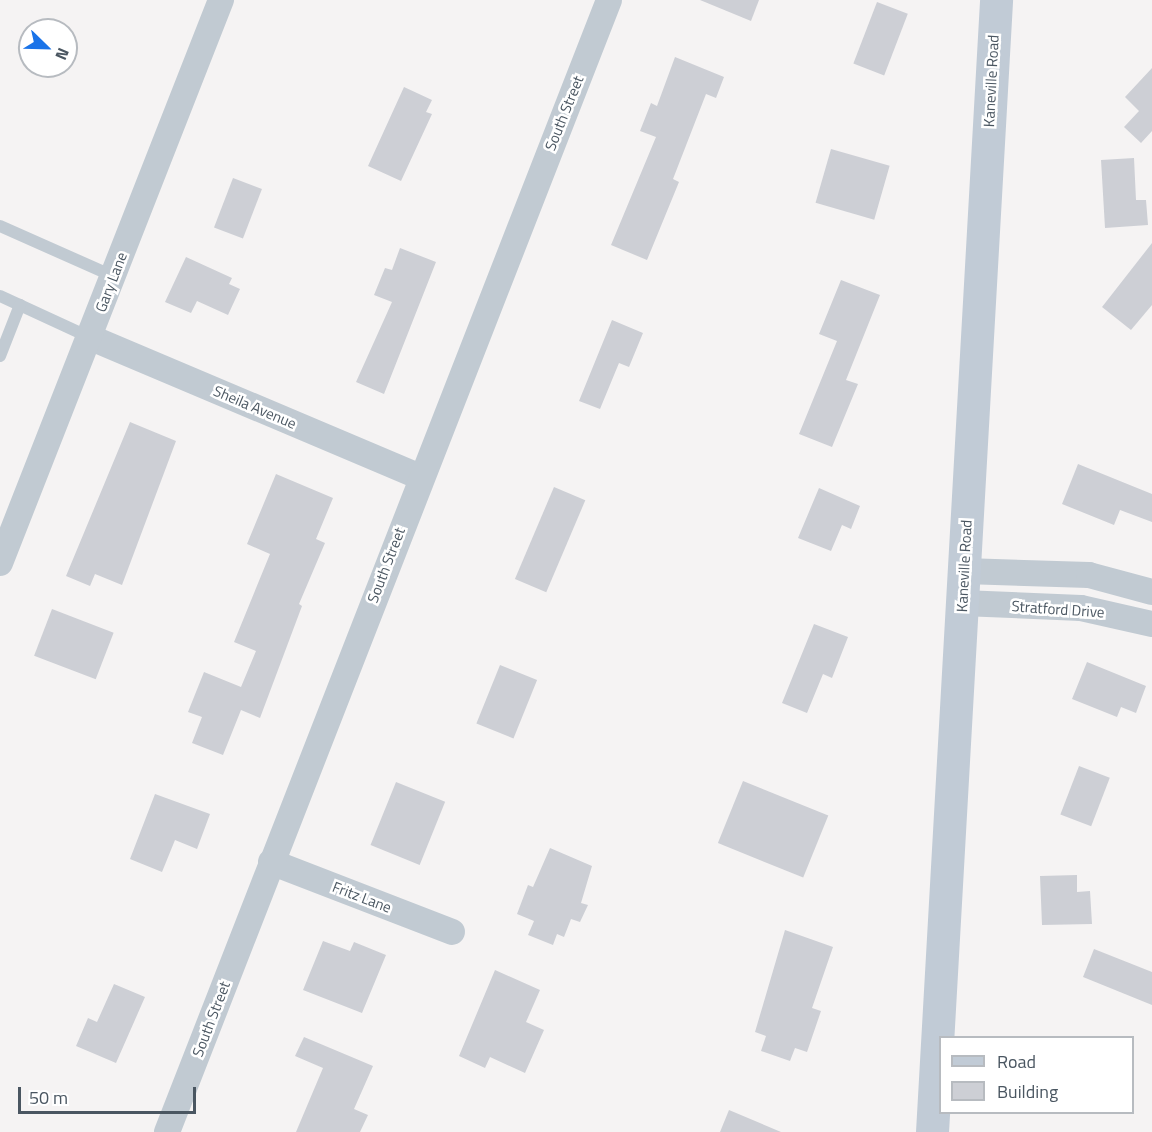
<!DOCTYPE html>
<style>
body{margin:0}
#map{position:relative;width:1152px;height:1132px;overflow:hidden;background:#f5f3f3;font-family:"Titillium Web",sans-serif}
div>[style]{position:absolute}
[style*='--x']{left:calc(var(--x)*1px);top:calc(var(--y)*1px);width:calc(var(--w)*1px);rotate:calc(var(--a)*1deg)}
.building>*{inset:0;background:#cdcfd5;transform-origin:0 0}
.lane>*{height:12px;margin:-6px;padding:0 6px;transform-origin:6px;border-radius:6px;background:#c1cad2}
.street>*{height:26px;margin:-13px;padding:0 13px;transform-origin:13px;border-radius:13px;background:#c1cad2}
.secondary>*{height:33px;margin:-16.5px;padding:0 16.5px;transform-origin:16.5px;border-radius:16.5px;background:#c1cbd6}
span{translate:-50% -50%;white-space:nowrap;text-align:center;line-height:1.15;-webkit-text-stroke:5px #fff;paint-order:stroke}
.street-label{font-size:15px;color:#4a5661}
.legend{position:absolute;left:939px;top:1036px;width:195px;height:78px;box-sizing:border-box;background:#fff;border:2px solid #b7bbc0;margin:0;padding:8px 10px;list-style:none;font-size:18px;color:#4a5661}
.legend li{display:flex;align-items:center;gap:12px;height:30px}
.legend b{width:30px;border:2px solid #b7bbc0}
.north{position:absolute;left:18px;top:18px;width:60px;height:60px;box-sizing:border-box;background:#fff;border:2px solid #b7bbc0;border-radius:50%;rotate:113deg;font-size:16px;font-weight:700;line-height:24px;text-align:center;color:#4a5661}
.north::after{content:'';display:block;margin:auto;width:21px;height:27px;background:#1a73e8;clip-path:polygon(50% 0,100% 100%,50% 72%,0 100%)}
.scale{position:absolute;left:18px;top:1087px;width:178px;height:27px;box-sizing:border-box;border:3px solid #4a5661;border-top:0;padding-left:8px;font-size:18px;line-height:21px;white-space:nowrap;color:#4a5661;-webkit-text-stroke:4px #fff;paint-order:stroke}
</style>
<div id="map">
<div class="building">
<i style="clip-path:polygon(700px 0,759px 0,751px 21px)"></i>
<i style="left:877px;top:2px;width:33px;height:66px;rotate:21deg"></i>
<i style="clip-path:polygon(675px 57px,724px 77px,716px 98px,706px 94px,673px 179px,679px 182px,647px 260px,611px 245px,656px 137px,640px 131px,651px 103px,657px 106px)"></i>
<i style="clip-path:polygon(1152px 68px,1152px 131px,1141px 143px,1124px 127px,1139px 111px,1125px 97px)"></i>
<i style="clip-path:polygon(404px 87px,432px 100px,426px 112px,432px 114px,401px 181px,368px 166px)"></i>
<i style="left:831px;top:149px;width:61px;height:56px;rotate:16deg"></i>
<i style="clip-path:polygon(1134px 158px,1136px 200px,1146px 200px,1148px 225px,1105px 228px,1101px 160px)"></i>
<i style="left:233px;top:178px;width:31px;height:53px;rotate:21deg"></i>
<i style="clip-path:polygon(1152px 243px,1152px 305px,1131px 330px,1102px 307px)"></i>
<i style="clip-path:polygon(400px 248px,436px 262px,384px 394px,356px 382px,392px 302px,374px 295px,385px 268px,392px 270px)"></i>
<i style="clip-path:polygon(186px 257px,232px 278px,229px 284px,240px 289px,228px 315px,197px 301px,191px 313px,165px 302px)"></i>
<i style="clip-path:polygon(841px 280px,880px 295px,846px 380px,858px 384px,832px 447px,799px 434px,837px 341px,819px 334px)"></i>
<i style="clip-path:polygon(612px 320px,643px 333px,629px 367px,619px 363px,600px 409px,579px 401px)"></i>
<i style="clip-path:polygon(130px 422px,176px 441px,122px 585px,95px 574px,90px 586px,66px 576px)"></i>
<i style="clip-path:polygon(1078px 464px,1152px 494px,1152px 522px,1120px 510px,1114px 525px,1062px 504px)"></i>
<i style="clip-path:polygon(276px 474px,333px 498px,316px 539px,325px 543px,299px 604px,302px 606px,260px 718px,241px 710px,223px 755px,192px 743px,202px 717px,188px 712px,204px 672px,241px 687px,256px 651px,234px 642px,270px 554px,247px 544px)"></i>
<i style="left:554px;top:487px;width:34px;height:100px;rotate:23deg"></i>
<i style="clip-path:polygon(819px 488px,860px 506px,851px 529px,842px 525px,831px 551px,798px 538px)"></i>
<i style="left:52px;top:609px;width:66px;height:50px;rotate:21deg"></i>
<i style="clip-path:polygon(814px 624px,848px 637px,832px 678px,823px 674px,807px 713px,782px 703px)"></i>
<i style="clip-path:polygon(1087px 662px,1146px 686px,1136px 713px,1121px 707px,1117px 717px,1072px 699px)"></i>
<i style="left:500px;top:665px;width:40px;height:63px;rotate:22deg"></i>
<i style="left:1079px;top:766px;width:33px;height:52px;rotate:21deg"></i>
<i style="left:743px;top:781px;width:92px;height:67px;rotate:22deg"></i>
<i style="left:396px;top:782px;width:53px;height:68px;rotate:22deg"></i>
<i style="clip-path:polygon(155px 794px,210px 814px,197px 849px,175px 840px,162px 872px,130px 859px)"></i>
<i style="clip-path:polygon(550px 848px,592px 866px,581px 903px,588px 905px,580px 922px,571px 919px,564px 937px,557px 934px,553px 945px,528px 935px,534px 921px,517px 914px,528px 885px,533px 887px)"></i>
<i style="clip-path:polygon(1077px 875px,1077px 892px,1090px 891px,1092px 924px,1042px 925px,1040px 876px)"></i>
<i style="clip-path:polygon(785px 930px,833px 947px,812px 1008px,821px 1011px,807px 1052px,795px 1048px,790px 1061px,761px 1051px,766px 1036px,755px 1032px)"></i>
<i style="clip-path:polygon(323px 941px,350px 951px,354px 942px,386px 955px,362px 1013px,303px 990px)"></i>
<i style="clip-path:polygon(1094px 949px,1152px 972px,1152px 1005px,1083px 977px)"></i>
<i style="clip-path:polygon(495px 970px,540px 990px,526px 1022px,544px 1030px,525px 1073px,490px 1057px,485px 1068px,459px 1056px)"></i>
<i style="clip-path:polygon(114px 984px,145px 997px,116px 1063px,76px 1046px,88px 1018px,97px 1022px)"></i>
<i style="clip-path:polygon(304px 1037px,373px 1066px,354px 1109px,368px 1115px,360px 1132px,296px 1132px,323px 1068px,295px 1056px)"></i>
<i style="clip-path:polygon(729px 1110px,781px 1132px,720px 1132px)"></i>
</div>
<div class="lane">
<i style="--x:0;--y:226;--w:124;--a:23.9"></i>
<i style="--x:0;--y:296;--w:98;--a:24.7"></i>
<i style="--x:0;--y:356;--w:55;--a:-68.6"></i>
</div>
<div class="street">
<i style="--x:89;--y:337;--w:359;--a:22.9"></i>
<i style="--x:0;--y:563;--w:605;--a:-68.57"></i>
<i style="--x:964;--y:571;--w:125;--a:1.8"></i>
<i style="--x:1089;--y:575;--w:65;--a:15.1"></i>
<i style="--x:962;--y:603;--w:119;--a:2.4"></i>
<i style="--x:1081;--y:608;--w:73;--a:12.7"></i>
<i style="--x:271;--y:862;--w:194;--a:21.1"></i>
<i style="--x:167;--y:1132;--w:1215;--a:-68.67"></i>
</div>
<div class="secondary">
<i style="--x:932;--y:1132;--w:1134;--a:-86.76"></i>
</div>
<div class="street-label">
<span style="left:991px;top:81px;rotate:-87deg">Kaneville Road</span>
<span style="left:564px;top:113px;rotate:-68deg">South Street</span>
<span style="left:111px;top:282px;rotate:-69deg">Gary Lane</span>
<span style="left:255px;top:407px;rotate:23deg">Sheila Avenue</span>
<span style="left:386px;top:565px;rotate:-69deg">South Street</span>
<span style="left:964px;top:566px;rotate:-87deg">Kaneville Road</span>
<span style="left:1058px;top:609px;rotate:4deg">Stratford Drive</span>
<span style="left:362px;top:897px;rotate:21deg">Fritz Lane</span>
<span style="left:211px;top:1019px;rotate:-69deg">South Street</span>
</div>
<ul class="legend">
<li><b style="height:8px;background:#c1cbd6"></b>Road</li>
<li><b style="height:16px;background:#cdcfd5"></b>Building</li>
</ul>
<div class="north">N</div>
<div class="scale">50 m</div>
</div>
